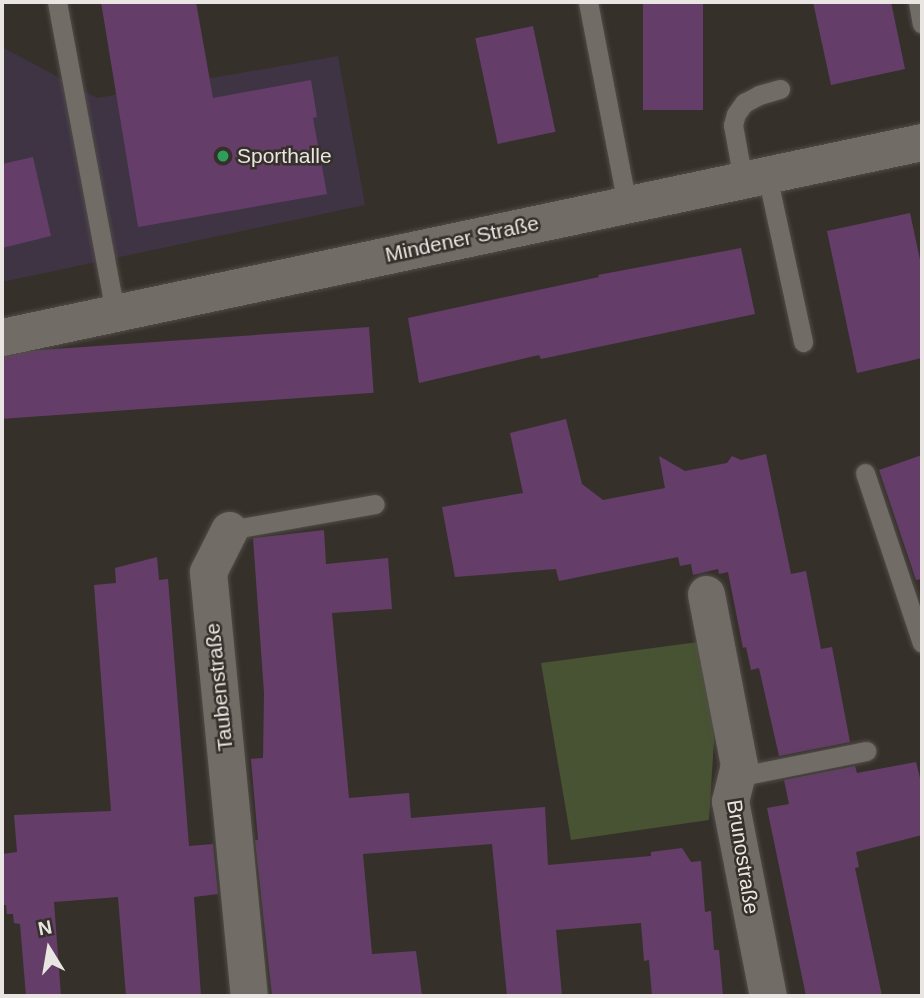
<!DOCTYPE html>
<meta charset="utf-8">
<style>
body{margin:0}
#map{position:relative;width:924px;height:998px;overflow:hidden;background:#36302b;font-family:Helvetica,sans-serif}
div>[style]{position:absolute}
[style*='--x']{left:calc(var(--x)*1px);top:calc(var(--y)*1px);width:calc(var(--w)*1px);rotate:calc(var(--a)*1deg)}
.education>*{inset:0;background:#3e3444}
.green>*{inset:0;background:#475332}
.building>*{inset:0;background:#643e69;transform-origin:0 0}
.roads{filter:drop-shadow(0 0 2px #524d49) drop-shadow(0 0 2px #524d49)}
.lane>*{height:19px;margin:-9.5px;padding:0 9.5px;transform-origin:9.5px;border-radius:9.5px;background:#726c66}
.street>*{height:37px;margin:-18.5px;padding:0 18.5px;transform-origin:18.5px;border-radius:18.5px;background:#726c66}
.dots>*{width:19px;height:19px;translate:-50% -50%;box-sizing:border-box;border:4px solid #36302b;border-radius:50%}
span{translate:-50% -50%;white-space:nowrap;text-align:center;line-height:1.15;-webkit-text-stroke:5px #36302b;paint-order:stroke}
.poi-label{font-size:21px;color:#e9e5e2}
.left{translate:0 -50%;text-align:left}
.street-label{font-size:21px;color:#e9e5e2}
.frame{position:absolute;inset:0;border:4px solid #e9e5e2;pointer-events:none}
.north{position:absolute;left:14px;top:914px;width:70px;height:70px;-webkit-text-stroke:5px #36302b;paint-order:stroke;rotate:349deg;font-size:19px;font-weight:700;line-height:28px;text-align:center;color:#e9e5e2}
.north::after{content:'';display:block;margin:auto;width:24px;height:32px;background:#e9e5e2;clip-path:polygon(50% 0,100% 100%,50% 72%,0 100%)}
</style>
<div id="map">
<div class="education">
<i style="clip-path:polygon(2px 47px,97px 98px,338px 56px,365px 205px,2px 282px)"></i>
</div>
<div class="green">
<i style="clip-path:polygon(698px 642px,715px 725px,709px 820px,571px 840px,541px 663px)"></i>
</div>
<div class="building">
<i style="clip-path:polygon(101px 2px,196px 2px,213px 98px,311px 80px,317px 117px,313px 118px,327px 194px,138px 227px)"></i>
<i style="left:643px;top:2px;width:60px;height:108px"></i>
<i style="clip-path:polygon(813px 2px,891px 2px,905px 69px,831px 85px)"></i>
<i style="left:533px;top:26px;width:108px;height:59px;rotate:78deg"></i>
<i style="clip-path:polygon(33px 157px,51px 236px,2px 248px,2px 164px)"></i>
<i style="clip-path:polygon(910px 213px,922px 269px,922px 358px,857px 373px,827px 231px)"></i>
<i style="clip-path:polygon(741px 248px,755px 314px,541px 359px,539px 355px,419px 383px,408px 318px,599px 277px,598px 275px)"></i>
<i style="left:369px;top:327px;width:66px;height:375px;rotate:86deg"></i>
<i style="clip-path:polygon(566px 419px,582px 484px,603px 500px,665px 488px,659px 456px,685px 471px,727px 463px,732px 456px,741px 460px,766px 454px,791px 574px,806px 571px,821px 649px,832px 647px,850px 742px,779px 756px,759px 668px,751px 670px,746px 647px,743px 648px,728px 572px,719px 574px,718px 569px,693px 575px,691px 564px,680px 566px,678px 557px,559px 581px,556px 569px,455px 577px,442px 507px,523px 493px,510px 433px)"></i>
<i style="clip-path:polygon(922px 455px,922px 579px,916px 580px,879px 470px)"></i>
<i style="clip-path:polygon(324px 530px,326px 564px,388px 558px,392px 609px,332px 613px,349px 798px,409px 793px,411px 818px,545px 807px,548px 865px,651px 856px,651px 852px,682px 848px,691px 862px,701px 861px,705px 912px,711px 911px,714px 950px,719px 950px,723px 996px,652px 996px,649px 960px,644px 961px,641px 923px,556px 930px,562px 996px,507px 996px,492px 844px,363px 854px,372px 954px,416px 951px,422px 996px,272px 996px,255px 840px,258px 840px,251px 759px,263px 758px,264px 693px,253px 538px)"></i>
<i style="clip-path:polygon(157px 557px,159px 580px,168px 579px,189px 846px,213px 844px,218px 894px,194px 897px,201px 996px,126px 996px,118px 897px,54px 902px,61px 996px,26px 996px,20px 924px,14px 923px,13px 914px,7px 914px,6px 905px,2px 905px,2px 854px,17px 852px,14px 815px,111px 811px,94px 585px,116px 583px,115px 568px)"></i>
<i style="clip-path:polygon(916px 762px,922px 786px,922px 835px,856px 852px,859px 867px,855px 868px,882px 996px,806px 996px,767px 808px,789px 804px,784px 780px,855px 766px,857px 773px)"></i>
</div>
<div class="roads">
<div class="lane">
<i style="--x:57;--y:2;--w:315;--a:79.4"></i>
<i style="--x:588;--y:2;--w:206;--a:79.1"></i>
<i style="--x:918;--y:2;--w:22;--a:80"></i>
<i style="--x:767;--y:175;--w:171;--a:77.8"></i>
<i style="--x:743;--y:180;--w:56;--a:-100.3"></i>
<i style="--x:733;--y:125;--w:11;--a:-75"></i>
<i style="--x:736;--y:114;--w:14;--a:-54"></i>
<i style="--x:744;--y:103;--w:17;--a:-28"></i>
<i style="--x:759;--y:95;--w:22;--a:-16"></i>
<i style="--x:865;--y:473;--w:179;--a:71.5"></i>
<i style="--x:229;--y:530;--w:148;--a:-10.1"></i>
<i style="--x:736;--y:777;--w:133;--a:-11.3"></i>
</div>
<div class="street">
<i style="--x:2;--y:337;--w:940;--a:-11.97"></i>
<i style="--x:229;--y:530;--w:47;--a:116.6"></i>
<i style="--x:208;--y:572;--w:426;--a:84.5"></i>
<i style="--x:706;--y:594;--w:174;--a:79.1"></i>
<i style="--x:739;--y:765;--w:37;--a:104"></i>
<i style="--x:730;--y:801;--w:199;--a:79"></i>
</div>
</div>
<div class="dots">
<i style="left:223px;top:156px;background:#2e9e5b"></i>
</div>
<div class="poi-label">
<span class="left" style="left:237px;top:156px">Sporthalle</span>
</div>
<div class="street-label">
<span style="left:462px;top:239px;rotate:-12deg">Mindener Straße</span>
<span style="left:219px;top:687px;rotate:-96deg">Taubenstraße</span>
<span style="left:743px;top:857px;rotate:81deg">Brunostraße</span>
</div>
<div class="frame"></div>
<div class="north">N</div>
</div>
